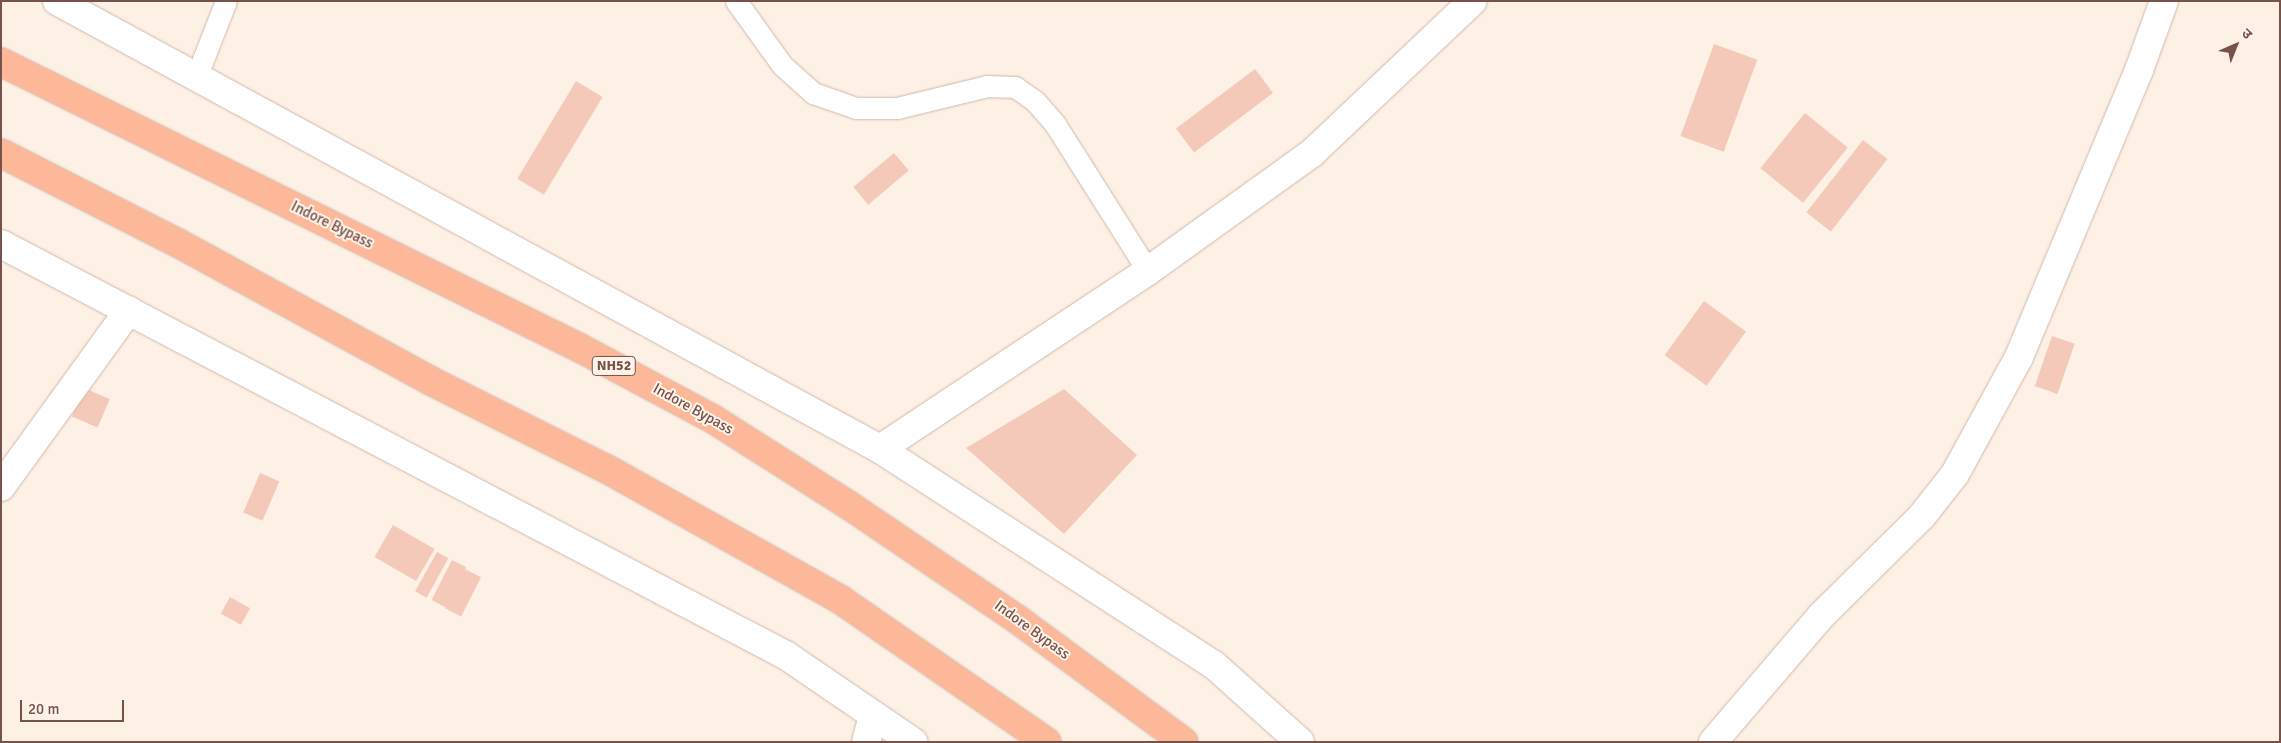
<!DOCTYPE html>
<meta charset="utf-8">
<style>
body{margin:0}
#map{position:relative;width:2281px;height:743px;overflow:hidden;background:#fdf0e4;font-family:Signika,"Noto Sans Devanagari",sans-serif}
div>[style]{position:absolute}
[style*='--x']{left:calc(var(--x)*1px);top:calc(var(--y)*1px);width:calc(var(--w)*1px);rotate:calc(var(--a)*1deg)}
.building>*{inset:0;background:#f4c9ba;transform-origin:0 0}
.roads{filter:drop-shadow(0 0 1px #d1b8ac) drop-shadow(0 0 1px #d1b8ac)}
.service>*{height:21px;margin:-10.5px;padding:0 10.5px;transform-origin:10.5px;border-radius:10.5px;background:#fff}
.minor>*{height:28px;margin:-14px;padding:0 14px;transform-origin:14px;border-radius:14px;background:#fff}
.tertiary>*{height:28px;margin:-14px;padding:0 14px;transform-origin:14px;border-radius:14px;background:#fff}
.secondary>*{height:28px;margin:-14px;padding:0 14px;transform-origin:14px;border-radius:14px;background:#fff}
.trunk>*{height:28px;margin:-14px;padding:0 14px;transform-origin:14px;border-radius:14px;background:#fcb898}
span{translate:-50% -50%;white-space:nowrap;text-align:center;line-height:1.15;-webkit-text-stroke:4px #fff4eb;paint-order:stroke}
.shield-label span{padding:1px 4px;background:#fff4eb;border:1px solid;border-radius:4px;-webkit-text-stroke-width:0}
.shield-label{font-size:14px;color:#775248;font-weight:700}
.street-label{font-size:15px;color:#775248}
.frame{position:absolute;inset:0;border:2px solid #775248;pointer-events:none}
.north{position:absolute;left:2211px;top:20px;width:50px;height:50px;-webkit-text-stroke:4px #fff4eb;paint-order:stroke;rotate:44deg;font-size:14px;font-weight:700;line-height:20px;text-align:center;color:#775248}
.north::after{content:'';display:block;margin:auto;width:18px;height:22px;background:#775248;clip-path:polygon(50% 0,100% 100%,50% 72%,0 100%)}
.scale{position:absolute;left:20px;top:700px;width:104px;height:22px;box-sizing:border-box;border:2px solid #775248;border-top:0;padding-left:6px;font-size:15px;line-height:18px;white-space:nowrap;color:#775248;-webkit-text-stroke:4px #fff4eb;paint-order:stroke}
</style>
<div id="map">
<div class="building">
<i style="left:1714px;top:44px;width:46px;height:98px;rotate:20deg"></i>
<i style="left:1255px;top:69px;width:30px;height:99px;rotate:53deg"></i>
<i style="left:576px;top:81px;width:31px;height:114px;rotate:31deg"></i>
<i style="left:1805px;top:113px;width:55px;height:71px;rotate:39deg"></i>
<i style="left:1863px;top:140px;width:31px;height:92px;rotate:38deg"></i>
<i style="left:894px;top:153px;width:23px;height:53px;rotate:50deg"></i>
<i style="left:1704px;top:301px;width:52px;height:67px;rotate:36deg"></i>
<i style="left:2052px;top:336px;width:24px;height:53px;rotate:19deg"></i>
<i style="left:84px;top:388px;width:28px;height:31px;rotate:23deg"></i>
<i style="clip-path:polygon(1064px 389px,1137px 455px,1064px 534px,966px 448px)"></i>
<i style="left:260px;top:473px;width:21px;height:43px;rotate:23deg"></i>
<i style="left:393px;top:525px;width:48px;height:37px;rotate:30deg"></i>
<i style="left:437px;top:552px;width:13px;height:45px;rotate:29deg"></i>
<i style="left:452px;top:560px;width:16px;height:45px;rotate:27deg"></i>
<i style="left:465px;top:569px;width:18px;height:44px;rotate:27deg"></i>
<i style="left:230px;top:597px;width:23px;height:19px;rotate:29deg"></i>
</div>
<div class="roads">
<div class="service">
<i style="--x:736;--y:1;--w:79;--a:54.3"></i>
<i style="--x:782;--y:65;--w:42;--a:42.1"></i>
<i style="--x:813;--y:93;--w:46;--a:19.2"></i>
<i style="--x:856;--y:108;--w:41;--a:0"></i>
<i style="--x:897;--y:108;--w:93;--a:-13.7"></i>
<i style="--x:987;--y:86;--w:28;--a:2"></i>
<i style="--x:1015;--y:87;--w:24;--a:35"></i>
<i style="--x:1035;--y:101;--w:30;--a:49"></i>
<i style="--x:1055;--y:124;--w:174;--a:57.7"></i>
<i style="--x:197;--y:75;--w:79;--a:-68.6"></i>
</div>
<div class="minor">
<i style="--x:1;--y:487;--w:218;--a:-54.1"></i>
<i style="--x:866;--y:742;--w:28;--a:-75"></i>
<i style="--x:1713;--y:742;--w:166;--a:-49.4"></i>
<i style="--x:1821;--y:616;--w:142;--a:-44.7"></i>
<i style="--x:1922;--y:516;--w:53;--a:-51.8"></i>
<i style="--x:1955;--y:474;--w:133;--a:-61.3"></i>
<i style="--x:2019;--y:357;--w:311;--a:-67.3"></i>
<i style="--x:2139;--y:70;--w:73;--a:-70.1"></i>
</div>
<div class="tertiary">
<i style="--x:57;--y:1;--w:937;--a:28.56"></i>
<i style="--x:880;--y:449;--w:398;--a:32.9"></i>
<i style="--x:1214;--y:665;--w:115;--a:41.8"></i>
<i style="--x:1;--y:244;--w:887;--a:27.66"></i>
<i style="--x:787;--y:656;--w:153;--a:34.3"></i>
</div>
<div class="secondary">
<i style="--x:880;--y:449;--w:322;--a:-33.6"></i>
<i style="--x:1148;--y:271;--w:202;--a:-35.7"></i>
<i style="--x:1312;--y:153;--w:221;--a:-43.4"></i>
</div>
<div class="trunk">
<i style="--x:1;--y:62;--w:646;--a:26.29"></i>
<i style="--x:580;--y:348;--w:151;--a:28.1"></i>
<i style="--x:713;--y:419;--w:159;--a:32.4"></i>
<i style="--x:847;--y:504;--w:205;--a:34.1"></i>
<i style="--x:1017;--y:619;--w:207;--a:36.4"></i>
<i style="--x:1;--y:153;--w:199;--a:27"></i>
<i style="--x:178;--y:243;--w:288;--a:28.6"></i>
<i style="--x:431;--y:381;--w:197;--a:26.6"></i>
<i style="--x:607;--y:469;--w:268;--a:29.2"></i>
<i style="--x:841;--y:600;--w:250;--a:34.6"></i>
</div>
</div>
<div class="shield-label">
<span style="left:614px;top:366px">NH52</span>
</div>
<div class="street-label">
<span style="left:332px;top:225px;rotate:26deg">Indore Bypass</span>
<span style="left:693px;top:409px;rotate:29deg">Indore Bypass</span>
<span style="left:1032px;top:630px;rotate:36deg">Indore Bypass</span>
</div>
<div class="frame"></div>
<div class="north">उ</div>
<div class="scale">20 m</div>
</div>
